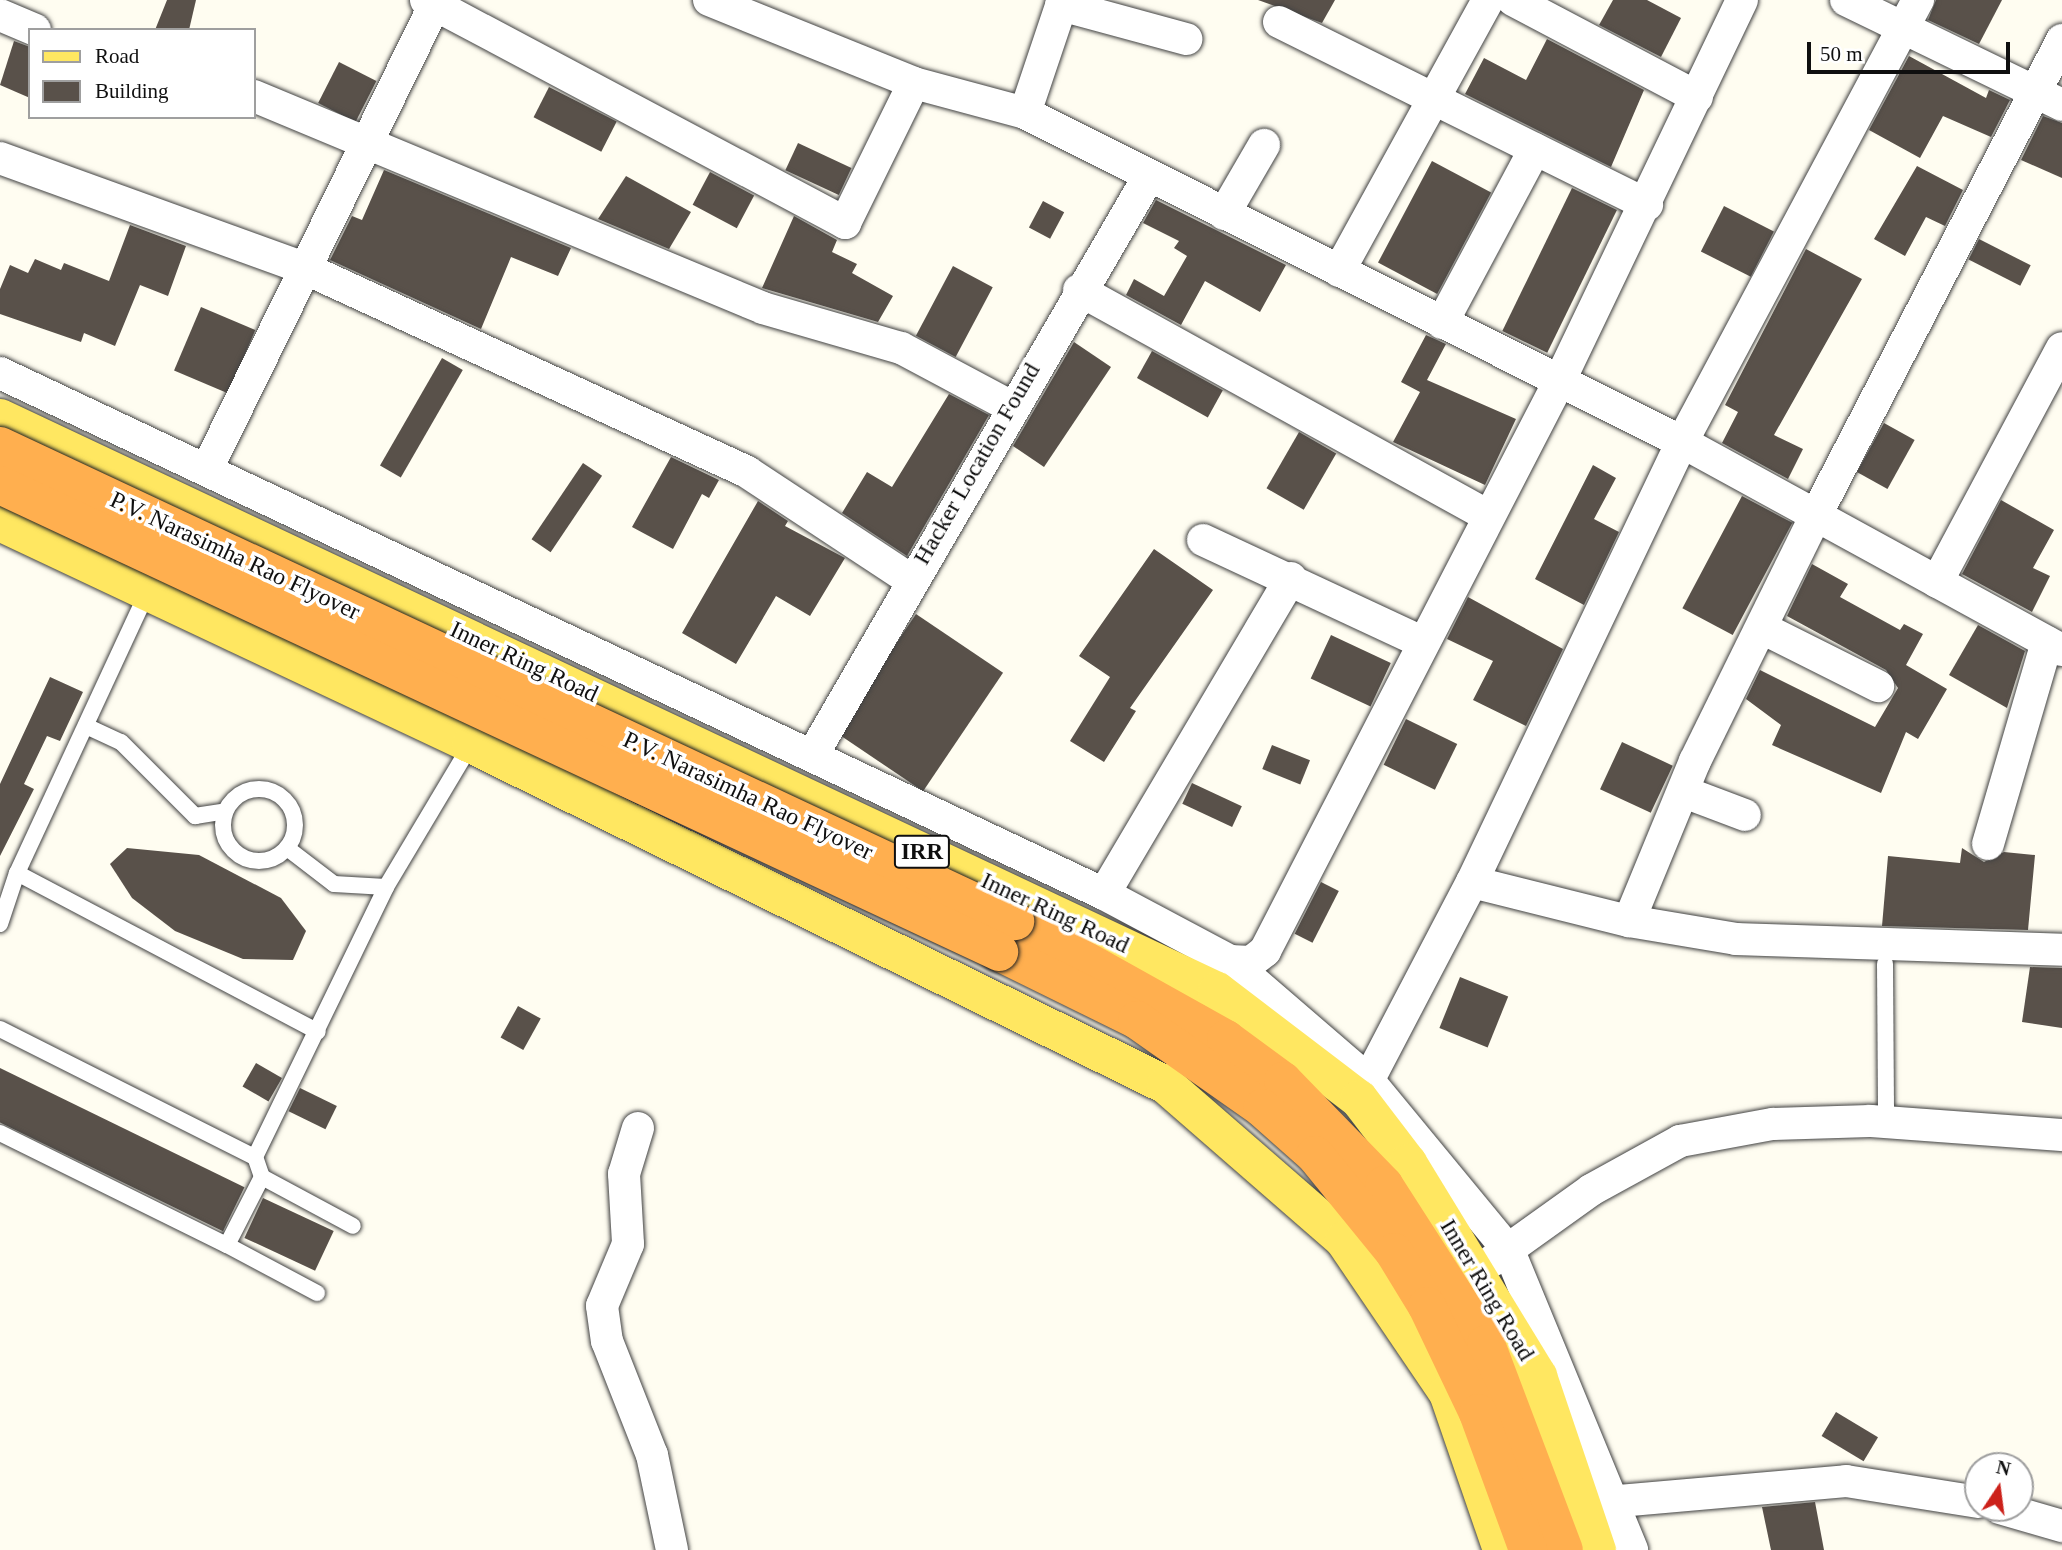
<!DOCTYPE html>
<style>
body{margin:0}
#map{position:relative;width:2062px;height:1550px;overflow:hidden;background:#fffdf1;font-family:Georgia,serif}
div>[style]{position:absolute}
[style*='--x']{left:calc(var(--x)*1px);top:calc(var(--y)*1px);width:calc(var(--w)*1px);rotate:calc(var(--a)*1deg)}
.building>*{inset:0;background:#59514a;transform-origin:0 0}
.roads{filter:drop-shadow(0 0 2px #424242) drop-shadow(0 0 2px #424242)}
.lane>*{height:16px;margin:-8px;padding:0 8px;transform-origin:8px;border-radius:8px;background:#fff}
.lane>.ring{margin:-8px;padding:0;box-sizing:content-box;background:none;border:16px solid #fff;border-radius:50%}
.street>*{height:32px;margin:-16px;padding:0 16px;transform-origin:16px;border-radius:16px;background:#fff}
.primary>*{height:38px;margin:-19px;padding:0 19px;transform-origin:19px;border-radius:19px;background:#ffe761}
.highway>*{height:38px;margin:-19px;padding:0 19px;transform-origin:19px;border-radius:19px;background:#ffaf4f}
.bridges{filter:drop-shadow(0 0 2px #202020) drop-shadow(0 0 2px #202020)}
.highway-bridge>*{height:38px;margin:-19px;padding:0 19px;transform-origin:19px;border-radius:19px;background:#ffaf4f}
span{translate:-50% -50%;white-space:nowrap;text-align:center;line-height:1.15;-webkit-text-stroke:7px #fff;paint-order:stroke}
.shield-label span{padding:2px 5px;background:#fff;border:2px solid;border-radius:5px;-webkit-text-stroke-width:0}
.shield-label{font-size:23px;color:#0f0f0f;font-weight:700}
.street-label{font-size:24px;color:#0f0f0f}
.legend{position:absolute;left:28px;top:28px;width:228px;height:91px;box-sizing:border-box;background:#fff;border:2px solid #9f9f9f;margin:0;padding:9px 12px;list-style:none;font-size:21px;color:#0f0f0f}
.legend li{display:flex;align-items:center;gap:14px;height:35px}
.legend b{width:35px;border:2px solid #9f9f9f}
.north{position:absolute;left:1964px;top:1452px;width:70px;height:70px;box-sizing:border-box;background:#fff;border:2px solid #9f9f9f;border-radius:50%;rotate:13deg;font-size:19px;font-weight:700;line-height:28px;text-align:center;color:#0f0f0f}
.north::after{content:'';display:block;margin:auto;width:24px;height:32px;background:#cc211a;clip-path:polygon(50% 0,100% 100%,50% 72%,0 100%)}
.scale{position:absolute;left:1807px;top:42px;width:203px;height:32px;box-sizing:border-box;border:4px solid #0f0f0f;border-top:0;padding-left:9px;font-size:21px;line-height:24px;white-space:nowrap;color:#0f0f0f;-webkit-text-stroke:5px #fff;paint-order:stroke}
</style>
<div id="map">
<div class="building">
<i style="clip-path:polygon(167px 0,196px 0,189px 30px,155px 30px)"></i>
<i style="clip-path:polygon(1258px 0,1335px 0,1322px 23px)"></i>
<i style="clip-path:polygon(1613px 0,1647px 0,1681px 18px,1661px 57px,1599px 25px)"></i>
<i style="clip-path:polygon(1936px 0,2002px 0,1979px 44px,1928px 20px)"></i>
<i style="clip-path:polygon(1547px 39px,1644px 90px,1611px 167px,1465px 94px,1484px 58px,1526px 80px)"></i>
<i style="clip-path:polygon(14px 41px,30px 47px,30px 98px,0 85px)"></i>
<i style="clip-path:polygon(1909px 56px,1986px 98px,1989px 90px,2010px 100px,1991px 137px,1943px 116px,1920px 158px,1869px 130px)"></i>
<i style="left:339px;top:62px;width:42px;height:46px;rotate:27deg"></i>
<i style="left:549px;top:87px;width:76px;height:34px;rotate:27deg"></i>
<i style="clip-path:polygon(2043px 116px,2062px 123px,2062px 178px,2021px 160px)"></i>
<i style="left:798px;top:143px;width:59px;height:30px;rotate:25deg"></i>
<i style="left:1432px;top:161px;width:67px;height:115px;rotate:28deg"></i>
<i style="clip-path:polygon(1917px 166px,1963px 190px,1945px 226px,1926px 217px,1905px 256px,1874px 239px)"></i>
<i style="clip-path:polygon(384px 170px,571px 248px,558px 276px,511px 257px,481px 329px,330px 260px,352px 216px,362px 220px)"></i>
<i style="left:710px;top:172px;width:50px;height:37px;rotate:28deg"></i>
<i style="clip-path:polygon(626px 176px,691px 212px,669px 249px,598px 219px)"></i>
<i style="left:1572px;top:188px;width:50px;height:159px;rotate:26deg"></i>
<i style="clip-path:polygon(1156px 200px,1286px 265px,1260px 312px,1205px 281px,1181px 325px,1126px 295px,1134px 279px,1164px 296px,1187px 256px,1174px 248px,1179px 241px,1143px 223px)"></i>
<i style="left:1043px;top:201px;width:24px;height:30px;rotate:28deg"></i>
<i style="left:1724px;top:206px;width:56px;height:51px;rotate:27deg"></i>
<i style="clip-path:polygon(794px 216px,837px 240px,832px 252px,857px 264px,852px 273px,893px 296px,878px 322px,762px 288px)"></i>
<i style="clip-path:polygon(130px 225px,186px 246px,168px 296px,140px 285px,115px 346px,84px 333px,81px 342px,0 314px,0 289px,10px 265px,28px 273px,35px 259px,61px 270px,64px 263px,109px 281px)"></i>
<i style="left:1979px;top:239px;width:58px;height:23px;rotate:27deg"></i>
<i style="clip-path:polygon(1806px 249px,1862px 279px,1774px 435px,1803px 449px,1788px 479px,1722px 443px,1738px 412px,1725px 405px)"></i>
<i style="left:953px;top:266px;width:45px;height:79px;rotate:28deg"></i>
<i style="left:201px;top:307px;width:59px;height:69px;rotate:23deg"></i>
<i style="clip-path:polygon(1426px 335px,1446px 344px,1427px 380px,1516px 419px,1485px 485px,1393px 442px,1420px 392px,1401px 382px)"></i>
<i style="clip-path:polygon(1074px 342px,1111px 367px,1044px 467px,1013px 446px)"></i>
<i style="left:1152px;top:351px;width:81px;height:31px;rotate:29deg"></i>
<i style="left:442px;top:358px;width:24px;height:124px;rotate:30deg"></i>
<i style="clip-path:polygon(949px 394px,989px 415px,907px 556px,842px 513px,867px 472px,892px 487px)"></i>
<i style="left:1884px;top:423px;width:35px;height:56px;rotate:29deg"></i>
<i style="left:1299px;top:432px;width:43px;height:65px;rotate:30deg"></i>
<i style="clip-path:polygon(671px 457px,719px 480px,709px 498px,702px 494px,673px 549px,632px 527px)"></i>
<i style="left:583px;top:463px;width:23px;height:92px;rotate:34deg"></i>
<i style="clip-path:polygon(1593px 465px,1616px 478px,1594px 519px,1619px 532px,1584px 605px,1535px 579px)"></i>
<i style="left:1742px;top:496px;width:57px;height:127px;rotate:28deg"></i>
<i style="clip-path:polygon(2001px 500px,2054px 530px,2033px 568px,2050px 576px,2032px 612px,1962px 574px)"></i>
<i style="clip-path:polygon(758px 501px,788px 521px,785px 526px,845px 558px,810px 616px,776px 596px,736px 664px,682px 633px)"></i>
<i style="clip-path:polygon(1154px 549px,1213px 590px,1130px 708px,1136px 711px,1104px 762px,1070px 741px,1110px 677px,1079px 656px)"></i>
<i style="clip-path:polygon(1812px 564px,1848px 584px,1840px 597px,1900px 630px,1904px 624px,1923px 634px,1906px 665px,1947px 689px,1918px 739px,1906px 732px,1881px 793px,1772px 745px,1781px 725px,1746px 699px,1760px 670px,1875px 727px,1898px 688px,1886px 670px,1787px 616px)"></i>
<i style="clip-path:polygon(1468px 597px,1563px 649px,1526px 726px,1473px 700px,1493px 661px,1447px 639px)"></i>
<i style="left:916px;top:614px;width:105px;height:143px;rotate:34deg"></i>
<i style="clip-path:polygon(1978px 625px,2025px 651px,2007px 708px,1949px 675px)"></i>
<i style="left:1331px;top:635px;width:66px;height:48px;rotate:25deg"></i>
<i style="clip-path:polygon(50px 677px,83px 692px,60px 741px,47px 736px,24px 784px,34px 789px,0 856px,0 784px)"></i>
<i style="left:1406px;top:719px;width:57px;height:51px;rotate:26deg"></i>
<i style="left:1622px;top:742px;width:56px;height:52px;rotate:25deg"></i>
<i style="left:1272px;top:745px;width:41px;height:26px;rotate:22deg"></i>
<i style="left:1192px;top:783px;width:55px;height:23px;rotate:25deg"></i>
<i style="clip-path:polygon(127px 848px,199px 855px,281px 898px,306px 931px,293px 960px,243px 959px,175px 931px,132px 898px,110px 864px)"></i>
<i style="clip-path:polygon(1962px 848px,1984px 862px,2004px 852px,2035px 855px,2028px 930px,1882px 926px,1888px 856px,1960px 863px)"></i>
<i style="left:1321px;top:882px;width:20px;height:58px;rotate:27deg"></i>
<i style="clip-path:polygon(2030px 967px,2062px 968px,2062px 1028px,2022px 1022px)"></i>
<i style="left:1460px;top:977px;width:52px;height:55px;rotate:22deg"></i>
<i style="left:518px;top:1006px;width:26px;height:36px;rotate:29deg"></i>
<i style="left:256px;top:1063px;width:30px;height:27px;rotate:30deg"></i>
<i style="left:0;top:1068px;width:272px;height:49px;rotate:26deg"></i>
<i style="left:300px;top:1088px;width:41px;height:26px;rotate:26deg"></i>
<i style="left:263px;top:1198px;width:78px;height:44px;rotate:25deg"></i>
<i style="left:1836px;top:1412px;width:49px;height:28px;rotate:31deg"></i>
<i style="clip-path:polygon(1815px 1502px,1824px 1550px,1771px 1550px,1762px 1507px)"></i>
</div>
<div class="roads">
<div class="lane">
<i style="--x:86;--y:726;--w:38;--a:25"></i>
<i style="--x:121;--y:742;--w:105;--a:45"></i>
<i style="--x:195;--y:816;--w:30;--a:-9"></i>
<i class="ring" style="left:223px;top:789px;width:56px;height:56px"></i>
<i style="--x:287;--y:848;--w:59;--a:37.5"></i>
<i style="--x:334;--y:884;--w:52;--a:3.3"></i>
<i style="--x:17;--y:873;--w:340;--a:27.8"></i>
<i style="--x:0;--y:924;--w:54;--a:-71.6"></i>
<i style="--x:17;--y:873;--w:306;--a:-65.1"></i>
<i style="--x:1885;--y:964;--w:158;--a:89.6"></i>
<i style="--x:0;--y:1029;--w:285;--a:26.7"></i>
<i style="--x:255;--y:1157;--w:300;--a:-64.1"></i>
<i style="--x:386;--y:887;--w:168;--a:-59.2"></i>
<i style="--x:0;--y:1133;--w:253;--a:26.3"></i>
<i style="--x:227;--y:1245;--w:76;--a:-62.8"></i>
<i style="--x:262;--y:1177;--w:21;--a:-109"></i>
<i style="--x:262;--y:1177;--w:103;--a:28.3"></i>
<i style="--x:227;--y:1245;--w:102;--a:28.1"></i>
</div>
<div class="street">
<i style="--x:426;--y:0;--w:475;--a:28"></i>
<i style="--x:845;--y:223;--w:156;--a:-63.8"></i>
<i style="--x:709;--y:0;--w:221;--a:22"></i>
<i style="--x:914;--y:83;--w:115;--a:15.1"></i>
<i style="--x:1025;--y:113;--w:735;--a:26.6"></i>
<i style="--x:1682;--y:442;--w:433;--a:28.7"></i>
<i style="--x:1513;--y:0;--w:208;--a:27.8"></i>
<i style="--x:1846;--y:0;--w:240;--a:25.9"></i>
<i style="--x:1061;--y:5;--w:130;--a:15.2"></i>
<i style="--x:0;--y:15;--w:38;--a:23"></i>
<i style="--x:1279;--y:22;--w:411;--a:26.4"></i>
<i style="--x:254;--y:96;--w:551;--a:22.61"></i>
<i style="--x:763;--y:308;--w:144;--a:16.2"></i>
<i style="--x:901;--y:348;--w:123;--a:28"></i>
<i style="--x:1025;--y:113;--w:119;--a:-71.4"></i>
<i style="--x:0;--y:158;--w:323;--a:19.9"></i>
<i style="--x:304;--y:268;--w:488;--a:24.7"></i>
<i style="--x:747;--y:472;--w:196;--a:33.4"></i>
<i style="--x:1224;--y:214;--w:80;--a:-59.9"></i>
<i style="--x:1339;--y:271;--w:309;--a:-61.2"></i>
<i style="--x:1079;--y:290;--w:466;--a:28.9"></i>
<i style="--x:1442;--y:323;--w:197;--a:-61.9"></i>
<i style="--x:0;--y:373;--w:1221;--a:25.26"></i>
<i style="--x:1104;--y:894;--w:143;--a:28"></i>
<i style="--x:1230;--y:961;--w:182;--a:40.8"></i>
<i style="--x:1368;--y:1080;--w:222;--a:50.5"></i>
<i style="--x:1509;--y:1251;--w:323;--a:67.6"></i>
<i style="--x:207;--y:469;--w:522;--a:-63.88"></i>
<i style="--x:1203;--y:540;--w:242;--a:25"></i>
<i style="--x:1937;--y:582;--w:265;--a:-61.9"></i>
<i style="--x:1762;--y:628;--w:130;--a:26.6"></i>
<i style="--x:812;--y:756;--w:671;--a:-59.84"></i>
<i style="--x:1684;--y:792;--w:65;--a:20.7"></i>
<i style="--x:1988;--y:844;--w:210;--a:-73.7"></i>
<i style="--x:1472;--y:882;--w:162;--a:14"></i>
<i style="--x:1629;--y:921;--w:109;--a:9.5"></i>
<i style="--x:1736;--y:939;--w:326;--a:1.9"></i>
<i style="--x:1104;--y:894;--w:367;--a:-59.4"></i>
<i style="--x:1629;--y:921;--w:173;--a:-67.6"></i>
<i style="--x:1695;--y:761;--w:274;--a:-63.8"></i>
<i style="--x:1816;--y:515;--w:535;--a:-62.62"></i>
<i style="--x:1230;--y:961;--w:21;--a:3"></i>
<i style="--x:1251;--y:962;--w:18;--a:-38"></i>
<i style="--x:1265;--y:951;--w:643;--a:-62.68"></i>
<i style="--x:1560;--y:380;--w:421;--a:-64.4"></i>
<i style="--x:1359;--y:1098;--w:244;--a:-62.4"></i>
<i style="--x:1472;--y:882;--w:488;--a:-64.5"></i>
<i style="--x:1682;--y:442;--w:501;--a:-61.9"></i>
<i style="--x:638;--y:1128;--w:48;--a:106.9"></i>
<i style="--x:624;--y:1174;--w:70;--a:86.7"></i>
<i style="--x:628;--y:1244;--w:67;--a:112.8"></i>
<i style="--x:602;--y:1306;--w:35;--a:82"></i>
<i style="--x:607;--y:1341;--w:123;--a:68.5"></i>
<i style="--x:652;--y:1455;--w:97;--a:78.1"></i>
<i style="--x:1492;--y:1261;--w:122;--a:-35.6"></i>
<i style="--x:1591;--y:1190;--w:102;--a:-28.8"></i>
<i style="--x:1680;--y:1141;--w:95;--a:-10.4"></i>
<i style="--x:1773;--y:1124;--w:97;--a:-1.8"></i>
<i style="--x:1870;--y:1121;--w:193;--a:4.2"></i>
<i style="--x:1596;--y:1503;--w:251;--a:-5"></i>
<i style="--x:1846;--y:1481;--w:134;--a:9"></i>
<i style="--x:2000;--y:1508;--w:65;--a:16.2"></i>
</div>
<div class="primary">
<i style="--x:0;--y:418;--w:1345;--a:25.21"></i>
<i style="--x:1217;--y:991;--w:178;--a:37.3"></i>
<i style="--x:1359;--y:1099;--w:81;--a:52.6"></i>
<i style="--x:1408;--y:1163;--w:250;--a:58.6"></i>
<i style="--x:1538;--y:1376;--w:184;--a:71.3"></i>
<i style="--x:0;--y:522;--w:521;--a:25.24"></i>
<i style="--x:471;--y:744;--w:774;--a:26.13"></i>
<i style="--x:1166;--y:1085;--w:236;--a:41"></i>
<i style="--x:1344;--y:1240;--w:185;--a:55.8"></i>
<i style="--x:1448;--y:1393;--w:166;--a:71"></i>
</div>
<div class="highway">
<i style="--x:1015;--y:921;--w:242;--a:29.2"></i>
<i style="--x:1226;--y:1039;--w:71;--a:36.4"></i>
<i style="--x:1283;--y:1081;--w:145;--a:45.8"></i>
<i style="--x:1384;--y:1185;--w:189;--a:57.3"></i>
<i style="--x:1486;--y:1344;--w:220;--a:69.3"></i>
<i style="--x:999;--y:952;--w:154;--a:26.2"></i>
<i style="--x:1137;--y:1020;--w:153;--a:35.1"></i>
<i style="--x:1262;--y:1108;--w:71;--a:41.6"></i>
<i style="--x:1315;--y:1155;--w:125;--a:50.8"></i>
<i style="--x:1394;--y:1252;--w:63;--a:58.6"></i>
<i style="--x:1427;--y:1306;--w:119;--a:64.5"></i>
<i style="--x:1478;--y:1413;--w:146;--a:69.9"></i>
</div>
</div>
<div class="bridges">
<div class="highway-bridge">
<i style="--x:0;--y:446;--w:1121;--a:25.08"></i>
<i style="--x:0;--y:485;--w:1103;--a:25.05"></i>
</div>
</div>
<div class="shield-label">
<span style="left:922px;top:852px">IRR</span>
</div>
<div class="street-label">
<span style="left:977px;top:464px;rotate:-60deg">Hacker Location Found</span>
<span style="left:235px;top:556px;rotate:25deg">P.V. Narasimha Rao Flyover</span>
<span style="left:524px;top:662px;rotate:25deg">Inner Ring Road</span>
<span style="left:748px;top:796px;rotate:25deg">P.V. Narasimha Rao Flyover</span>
<span style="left:1055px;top:913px;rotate:25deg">Inner Ring Road</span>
<span style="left:1487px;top:1290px;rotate:59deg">Inner Ring Road</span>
</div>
<ul class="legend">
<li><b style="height:9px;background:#ffe761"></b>Road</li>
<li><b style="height:19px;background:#59514a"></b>Building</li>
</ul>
<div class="north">N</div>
<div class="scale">50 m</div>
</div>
